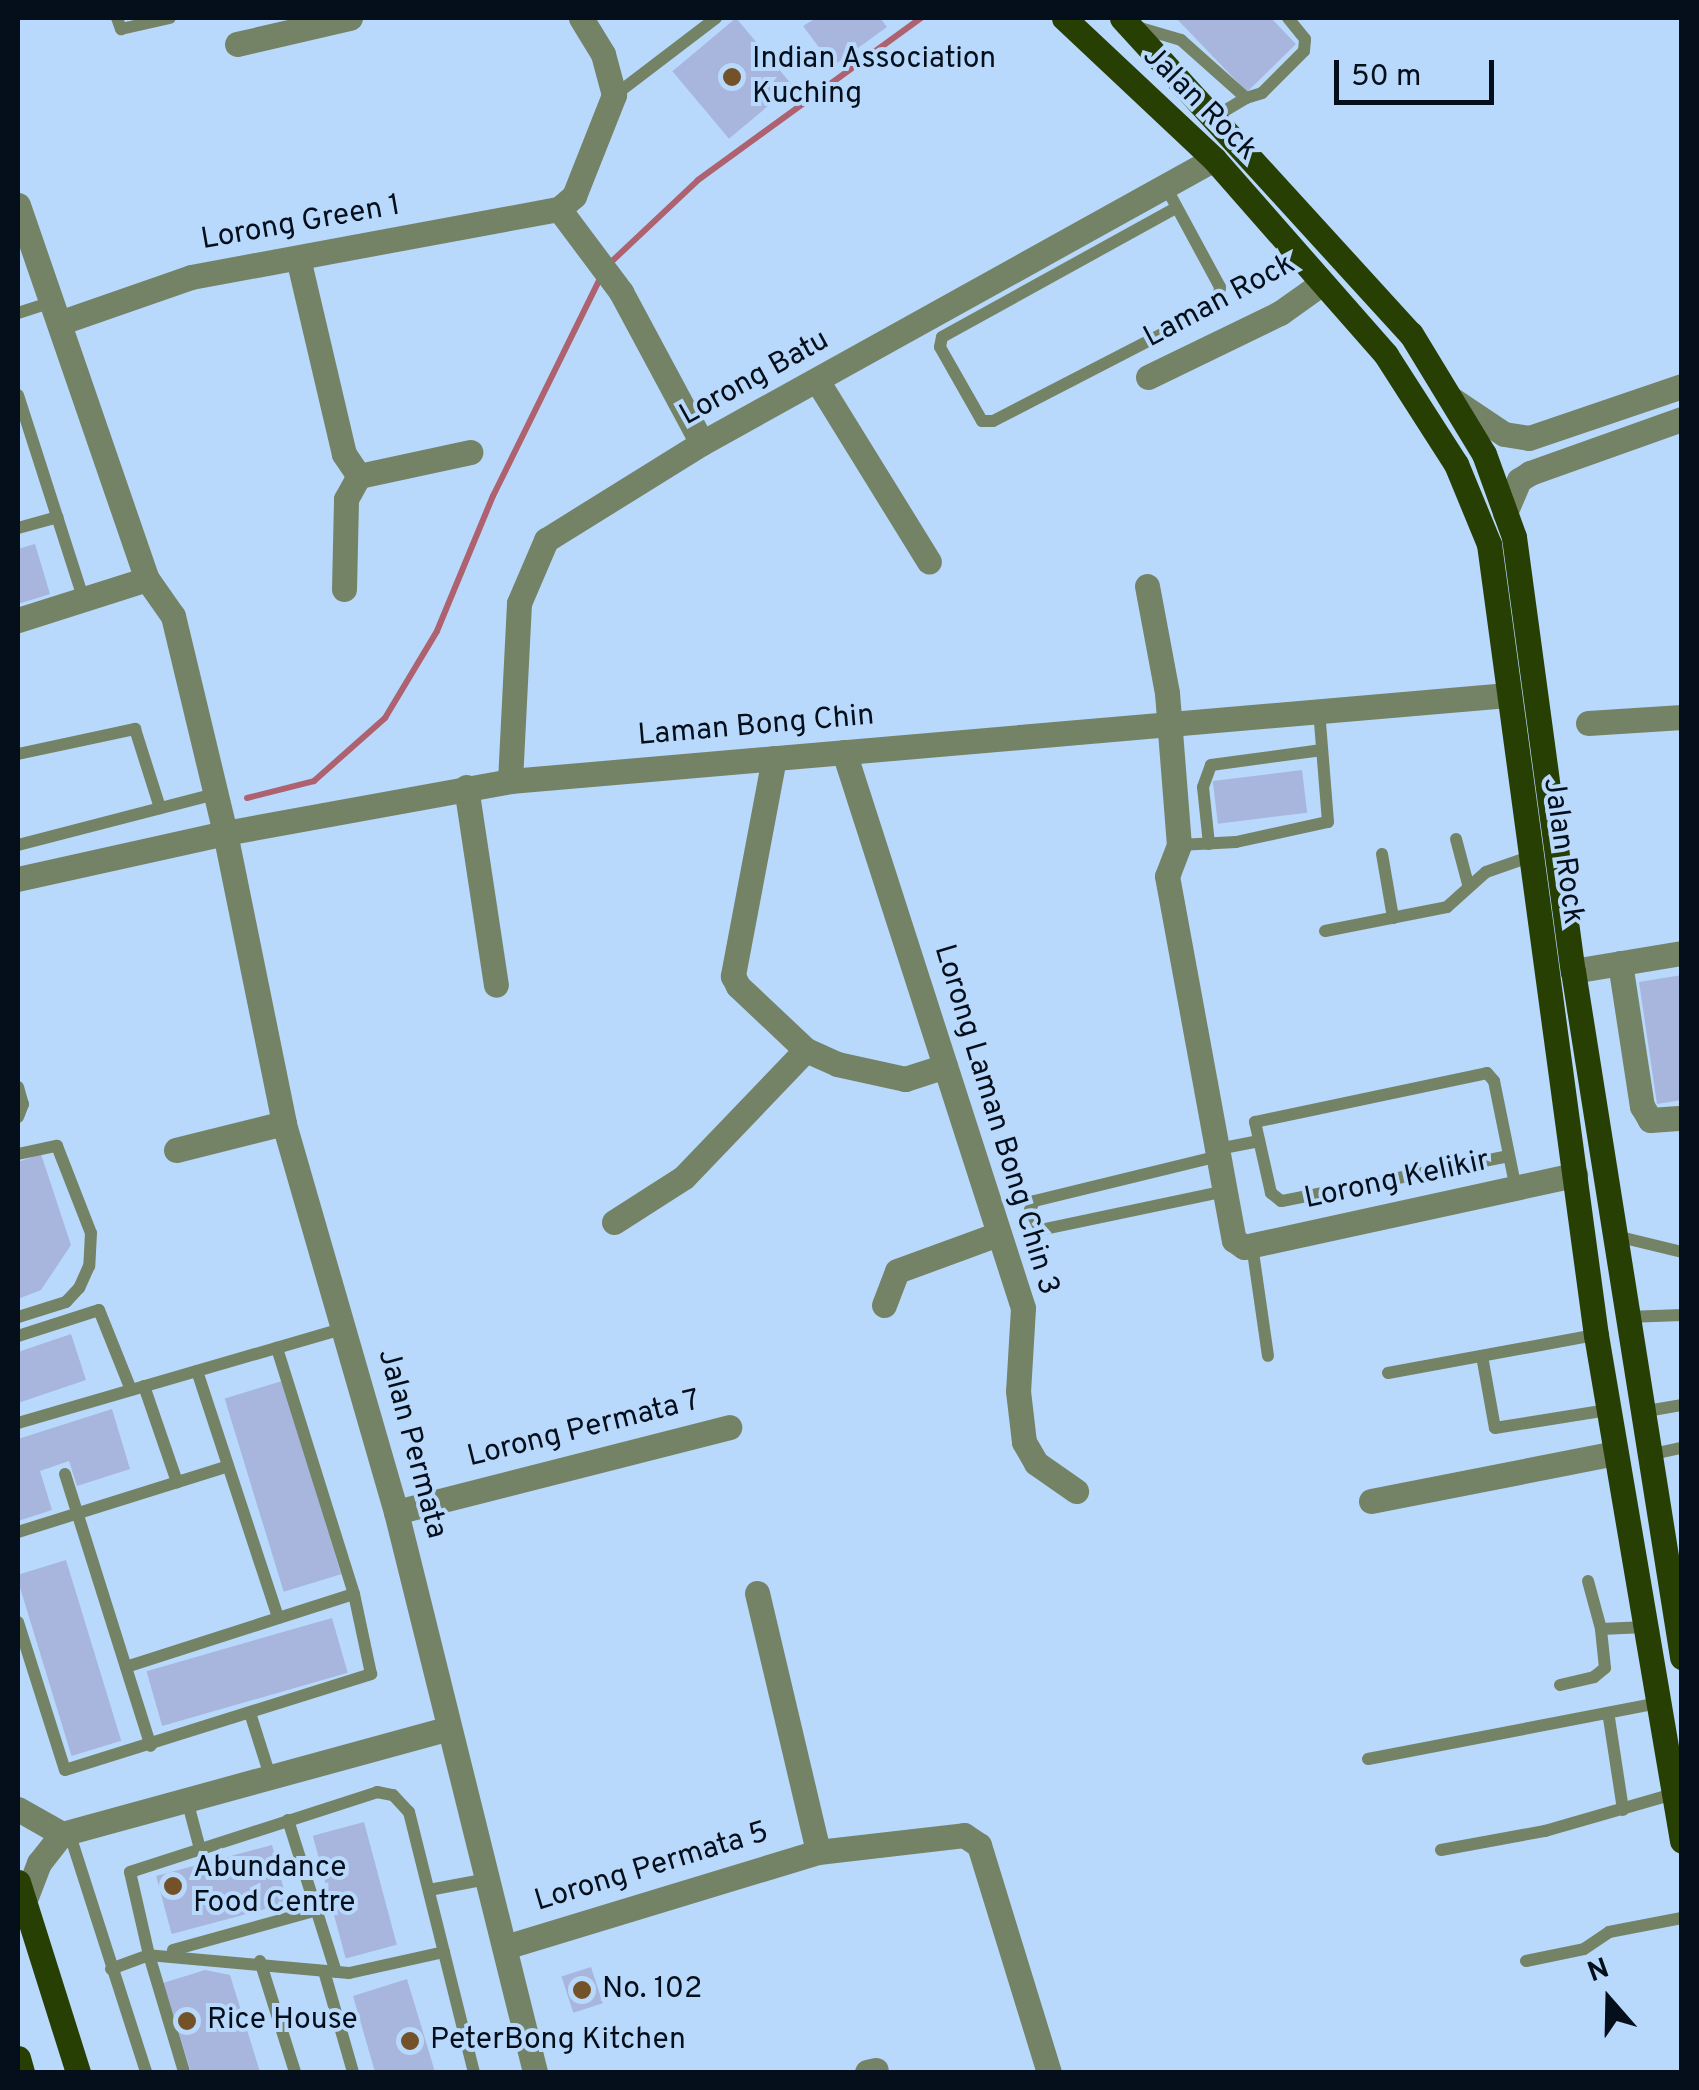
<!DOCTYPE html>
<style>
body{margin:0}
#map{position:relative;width:1699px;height:2090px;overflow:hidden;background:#b8d9fc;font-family:Overpass,sans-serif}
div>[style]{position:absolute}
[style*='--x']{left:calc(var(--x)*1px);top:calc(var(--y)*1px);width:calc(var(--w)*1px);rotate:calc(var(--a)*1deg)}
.stream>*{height:6px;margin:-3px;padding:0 3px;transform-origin:3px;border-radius:3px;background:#ae616e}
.building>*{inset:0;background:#a8b6de;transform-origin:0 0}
.service>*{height:12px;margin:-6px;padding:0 6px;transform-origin:6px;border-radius:6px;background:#748366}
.minor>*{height:25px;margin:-12.5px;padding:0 12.5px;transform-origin:12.5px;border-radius:12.5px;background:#748366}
.tertiary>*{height:25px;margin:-12.5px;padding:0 12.5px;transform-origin:12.5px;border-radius:12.5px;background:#748366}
.primary>*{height:25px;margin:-12.5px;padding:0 12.5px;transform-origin:12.5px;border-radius:12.5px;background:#283f04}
.dots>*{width:28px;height:28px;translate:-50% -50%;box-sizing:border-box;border:5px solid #b8d9fc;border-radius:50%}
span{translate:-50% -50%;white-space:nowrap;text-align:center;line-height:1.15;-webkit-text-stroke:8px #b8d9fc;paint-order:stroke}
.poi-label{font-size:30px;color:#050f1b}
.left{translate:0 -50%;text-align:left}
.street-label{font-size:30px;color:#050f1b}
.frame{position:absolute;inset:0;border:20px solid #050f1b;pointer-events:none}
.north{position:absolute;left:1559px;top:1950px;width:100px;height:100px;-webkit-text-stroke:8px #b8d9fc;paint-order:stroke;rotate:340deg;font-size:28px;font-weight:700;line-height:40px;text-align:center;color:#050f1b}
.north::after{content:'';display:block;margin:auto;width:35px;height:45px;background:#050f1b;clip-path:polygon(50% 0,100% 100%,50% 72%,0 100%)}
.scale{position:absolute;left:1334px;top:60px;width:160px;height:45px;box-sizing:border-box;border:5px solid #050f1b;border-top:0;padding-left:12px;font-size:30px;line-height:35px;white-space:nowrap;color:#050f1b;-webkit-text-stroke:8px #b8d9fc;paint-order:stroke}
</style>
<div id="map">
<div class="stream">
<i style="--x:609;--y:264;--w:122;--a:-43.3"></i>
<i style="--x:698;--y:180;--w:276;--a:-36"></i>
<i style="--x:247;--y:798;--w:69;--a:-14.2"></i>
<i style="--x:314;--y:781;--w:95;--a:-41.6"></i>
<i style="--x:385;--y:718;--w:101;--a:-59.1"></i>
<i style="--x:437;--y:631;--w:146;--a:-67.5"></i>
<i style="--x:493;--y:496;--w:247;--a:-63.8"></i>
</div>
<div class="building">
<i style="left:736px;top:18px;width:88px;height:83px;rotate:50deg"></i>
<i style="clip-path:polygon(816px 18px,880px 18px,887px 27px,833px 66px,803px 26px)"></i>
<i style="clip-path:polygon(1176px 18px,1271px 18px,1296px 44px,1247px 92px)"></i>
<i style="clip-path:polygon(35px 544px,50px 594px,18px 604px,18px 549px)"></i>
<i style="left:1302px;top:770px;width:43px;height:90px;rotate:83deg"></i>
<i style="clip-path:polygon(1682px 975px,1682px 1100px,1657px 1104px,1639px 982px)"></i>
<i style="clip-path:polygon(41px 1154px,71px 1245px,41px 1290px,18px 1299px,18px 1162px)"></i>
<i style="clip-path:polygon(71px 1334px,86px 1380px,18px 1403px,18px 1352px)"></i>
<i style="left:282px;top:1381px;width:202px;height:60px;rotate:73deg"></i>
<i style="clip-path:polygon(112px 1409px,130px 1469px,77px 1486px,69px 1461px,40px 1471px,52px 1510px,18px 1521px,18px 1439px)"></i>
<i style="left:66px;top:1560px;width:189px;height:52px;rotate:73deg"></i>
<i style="left:332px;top:1618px;width:57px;height:193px;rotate:74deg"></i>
<i style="left:364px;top:1822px;width:127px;height:53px;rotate:75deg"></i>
<i style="left:272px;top:1845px;width:60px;height:120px;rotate:75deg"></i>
<i style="left:591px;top:1967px;width:38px;height:31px;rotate:72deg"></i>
<i style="clip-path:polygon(205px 1970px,230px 1975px,260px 2072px,191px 2072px,163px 1983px)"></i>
<i style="clip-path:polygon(407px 1979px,435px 2072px,375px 2072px,353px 1996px)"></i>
</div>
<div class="service">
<i style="--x:117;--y:18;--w:12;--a:70"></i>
<i style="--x:121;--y:29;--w:50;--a:-12.7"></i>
<i style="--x:1137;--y:27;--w:46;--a:16.5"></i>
<i style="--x:1181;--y:40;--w:87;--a:41.7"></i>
<i style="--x:1246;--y:98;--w:39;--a:149"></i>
<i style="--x:615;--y:95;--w:127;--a:-37.3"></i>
<i style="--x:1246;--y:98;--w:17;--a:-17"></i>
<i style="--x:1262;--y:93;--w:59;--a:-45"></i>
<i style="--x:1304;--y:51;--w:12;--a:-85"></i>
<i style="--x:1305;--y:39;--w:27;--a:-129"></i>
<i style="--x:1167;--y:189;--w:111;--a:61.6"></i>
<i style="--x:1220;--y:287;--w:18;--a:96"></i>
<i style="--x:1218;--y:305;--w:253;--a:152.7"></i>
<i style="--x:993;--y:421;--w:11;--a:180"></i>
<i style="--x:982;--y:421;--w:85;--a:-119.6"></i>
<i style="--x:940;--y:347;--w:10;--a:-79"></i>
<i style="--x:942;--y:337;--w:267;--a:-28.9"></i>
<i style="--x:18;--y:313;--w:35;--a:-18"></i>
<i style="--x:18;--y:395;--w:215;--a:72.2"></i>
<i style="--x:18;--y:528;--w:41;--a:-15.4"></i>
<i style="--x:18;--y:754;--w:120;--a:-12.1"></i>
<i style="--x:135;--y:729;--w:83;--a:72.4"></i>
<i style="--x:1456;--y:839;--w:47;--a:75.1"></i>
<i style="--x:1209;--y:844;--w:57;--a:-96"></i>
<i style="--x:1203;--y:787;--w:23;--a:-70"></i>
<i style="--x:1211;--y:765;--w:112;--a:-7.7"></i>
<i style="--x:18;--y:845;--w:203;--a:-14.5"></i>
<i style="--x:1179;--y:845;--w:57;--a:-3"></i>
<i style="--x:1236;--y:842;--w:94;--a:-12.3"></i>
<i style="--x:1328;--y:822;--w:111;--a:-94.6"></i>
<i style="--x:1382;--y:854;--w:65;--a:80.2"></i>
<i style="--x:1325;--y:931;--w:124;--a:-11.1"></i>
<i style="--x:1447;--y:907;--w:52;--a:-41.9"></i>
<i style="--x:1486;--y:872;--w:46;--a:-19.2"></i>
<i style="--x:18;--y:1087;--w:18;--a:74"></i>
<i style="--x:23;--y:1104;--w:14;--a:111"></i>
<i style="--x:1218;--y:1149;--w:42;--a:-11"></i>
<i style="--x:18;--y:1154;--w:40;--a:-12"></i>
<i style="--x:57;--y:1146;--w:93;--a:68.7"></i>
<i style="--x:91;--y:1233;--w:33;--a:93"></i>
<i style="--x:89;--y:1266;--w:24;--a:114"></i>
<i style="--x:79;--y:1288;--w:19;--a:133"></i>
<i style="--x:66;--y:1302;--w:50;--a:162.6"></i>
<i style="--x:1219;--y:1156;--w:190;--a:166.3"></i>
<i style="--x:1034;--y:1201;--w:10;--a:114"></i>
<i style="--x:1030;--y:1210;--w:22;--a:63"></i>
<i style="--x:1040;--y:1230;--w:189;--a:-11.9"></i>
<i style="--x:1509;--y:1156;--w:232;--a:168.8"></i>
<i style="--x:1281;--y:1201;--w:13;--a:-141"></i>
<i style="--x:1271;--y:1193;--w:73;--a:-102.7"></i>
<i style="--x:1255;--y:1122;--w:237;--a:-11.9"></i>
<i style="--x:1487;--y:1073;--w:11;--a:49"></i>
<i style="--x:1494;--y:1081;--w:110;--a:78.5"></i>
<i style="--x:1616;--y:1236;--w:68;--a:13.6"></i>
<i style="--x:1252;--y:1245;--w:112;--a:81.8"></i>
<i style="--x:1626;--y:1317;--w:56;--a:-2"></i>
<i style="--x:18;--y:1336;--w:85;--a:-17.8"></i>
<i style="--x:99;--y:1310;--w:86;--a:68.2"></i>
<i style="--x:1482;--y:1356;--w:73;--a:79.8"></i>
<i style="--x:1495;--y:1428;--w:114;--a:-9.1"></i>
<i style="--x:197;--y:1371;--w:260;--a:71.8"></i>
<i style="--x:1388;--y:1373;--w:211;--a:-10.4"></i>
<i style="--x:144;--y:1386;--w:102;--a:71"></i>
<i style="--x:1641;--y:1412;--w:42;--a:-9.7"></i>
<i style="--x:18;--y:1423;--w:341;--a:-16.2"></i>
<i style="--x:1648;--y:1455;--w:35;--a:-12"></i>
<i style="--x:65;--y:1474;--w:285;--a:72.5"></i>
<i style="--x:18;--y:1532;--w:220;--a:-17.4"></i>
<i style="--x:1588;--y:1581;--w:50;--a:74.8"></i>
<i style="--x:1601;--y:1629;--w:45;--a:-2.5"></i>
<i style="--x:18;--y:1622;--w:155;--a:72.4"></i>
<i style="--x:65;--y:1770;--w:321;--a:-17.4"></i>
<i style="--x:371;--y:1674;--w:82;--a:-102"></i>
<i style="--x:354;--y:1594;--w:258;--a:-107.4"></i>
<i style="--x:126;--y:1667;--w:239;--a:-17.8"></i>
<i style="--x:1560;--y:1685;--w:35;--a:-13"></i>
<i style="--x:1594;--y:1677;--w:14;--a:-39"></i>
<i style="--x:1605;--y:1668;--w:39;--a:-96"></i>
<i style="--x:251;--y:1716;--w:63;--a:72.4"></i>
<i style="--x:1609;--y:1718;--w:93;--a:81.3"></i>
<i style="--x:1368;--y:1759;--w:295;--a:-10.9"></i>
<i style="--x:187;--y:1800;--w:47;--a:75.1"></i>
<i style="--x:288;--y:1820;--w:159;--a:72.5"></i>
<i style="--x:69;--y:1832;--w:252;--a:72.2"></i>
<i style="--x:1441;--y:1850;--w:106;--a:-10.4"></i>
<i style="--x:1545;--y:1831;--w:133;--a:-16.1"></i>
<i style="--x:429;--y:1890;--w:60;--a:-10.6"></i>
<i style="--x:173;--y:1950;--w:146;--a:-15.5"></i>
<i style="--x:444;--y:1952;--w:97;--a:167.5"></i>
<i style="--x:349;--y:1973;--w:201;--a:-174.9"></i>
<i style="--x:149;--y:1955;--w:85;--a:-102.9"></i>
<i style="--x:130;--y:1872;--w:260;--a:-17.9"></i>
<i style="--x:377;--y:1792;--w:16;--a:11"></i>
<i style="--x:393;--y:1795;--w:23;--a:47"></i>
<i style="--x:409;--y:1812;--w:268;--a:76"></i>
<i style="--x:260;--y:1961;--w:116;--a:72.5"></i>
<i style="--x:1526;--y:1961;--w:59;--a:-11.7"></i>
<i style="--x:1584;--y:1949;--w:30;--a:-34"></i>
<i style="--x:1609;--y:1932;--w:74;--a:-10.9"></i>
<i style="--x:111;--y:1969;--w:40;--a:-20.2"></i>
<i style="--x:149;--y:1955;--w:122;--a:73.3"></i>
<i style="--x:324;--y:1971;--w:105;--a:74"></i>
</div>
<div class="minor">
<i style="--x:237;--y:44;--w:116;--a:-13"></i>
<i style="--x:18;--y:205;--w:396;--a:71"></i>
<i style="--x:147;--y:579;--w:45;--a:54.9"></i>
<i style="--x:173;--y:616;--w:223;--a:76.5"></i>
<i style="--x:225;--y:833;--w:212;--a:167.5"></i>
<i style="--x:559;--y:209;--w:104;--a:53.2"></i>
<i style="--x:621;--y:292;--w:171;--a:61.8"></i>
<i style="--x:298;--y:258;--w:201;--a:76.8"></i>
<i style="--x:344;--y:454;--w:27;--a:56"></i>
<i style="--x:59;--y:323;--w:140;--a:-19.2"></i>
<i style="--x:191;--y:277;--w:374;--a:-10.5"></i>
<i style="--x:559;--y:209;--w:20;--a:-41"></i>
<i style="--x:574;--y:196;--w:109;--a:-68.4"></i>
<i style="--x:614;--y:95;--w:42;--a:-105"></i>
<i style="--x:603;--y:54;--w:42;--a:-121.4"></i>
<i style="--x:1148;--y:377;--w:147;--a:-25.9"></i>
<i style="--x:1280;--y:313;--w:52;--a:-35.5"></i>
<i style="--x:818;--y:382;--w:211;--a:58.3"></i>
<i style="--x:359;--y:476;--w:114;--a:-12.2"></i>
<i style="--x:1147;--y:586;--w:109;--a:79.4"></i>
<i style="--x:1167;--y:693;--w:152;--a:85.5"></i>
<i style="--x:1179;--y:845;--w:33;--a:111"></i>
<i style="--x:1167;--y:876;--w:370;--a:79.6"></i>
<i style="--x:1234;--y:1240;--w:12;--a:35"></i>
<i style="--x:1244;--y:1247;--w:339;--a:-12.3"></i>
<i style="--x:344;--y:589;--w:90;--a:-88.7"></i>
<i style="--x:346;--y:499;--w:26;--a:-61"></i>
<i style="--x:18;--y:620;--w:135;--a:-17.6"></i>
<i style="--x:1588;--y:723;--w:94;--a:-3.7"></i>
<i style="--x:844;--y:752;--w:584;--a:72.15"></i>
<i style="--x:1023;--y:1308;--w:83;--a:93.4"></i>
<i style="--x:1018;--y:1391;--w:51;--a:83.3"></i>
<i style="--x:1024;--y:1442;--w:24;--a:60"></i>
<i style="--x:1036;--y:1463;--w:49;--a:35"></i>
<i style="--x:774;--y:758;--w:222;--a:100.7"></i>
<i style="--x:733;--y:976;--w:11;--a:63"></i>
<i style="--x:738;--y:986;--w:93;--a:43.3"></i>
<i style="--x:806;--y:1050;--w:34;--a:24"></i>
<i style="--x:837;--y:1064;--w:70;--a:12.4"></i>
<i style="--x:905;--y:1079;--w:42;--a:-18"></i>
<i style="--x:510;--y:781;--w:178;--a:-87.1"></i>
<i style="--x:519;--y:603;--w:69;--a:-66.8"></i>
<i style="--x:546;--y:540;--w:184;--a:-31.9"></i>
<i style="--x:702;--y:443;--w:585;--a:-29.02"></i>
<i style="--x:466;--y:787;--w:200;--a:81.4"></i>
<i style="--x:1620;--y:963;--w:145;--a:81.3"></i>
<i style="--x:1642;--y:1106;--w:16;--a:60"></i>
<i style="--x:1650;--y:1120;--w:32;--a:-4"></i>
<i style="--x:1573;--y:971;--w:110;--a:-9.4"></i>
<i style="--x:176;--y:1150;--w:111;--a:-14"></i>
<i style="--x:614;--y:1222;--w:83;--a:-32.7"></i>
<i style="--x:684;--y:1177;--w:176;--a:-46.2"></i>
<i style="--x:884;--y:1305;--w:36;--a:-69"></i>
<i style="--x:897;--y:1271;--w:108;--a:-20.1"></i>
<i style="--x:1371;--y:1501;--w:249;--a:-11.1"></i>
<i style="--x:396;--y:1512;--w:344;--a:-14.3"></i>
<i style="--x:757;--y:1593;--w:266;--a:76.7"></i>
<i style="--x:18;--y:1809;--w:51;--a:29.6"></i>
<i style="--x:24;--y:1902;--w:42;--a:-69"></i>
<i style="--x:39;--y:1863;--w:37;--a:-52"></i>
<i style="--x:62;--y:1834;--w:401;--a:-15.3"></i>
<i style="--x:505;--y:1947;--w:327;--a:-16.9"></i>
<i style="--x:818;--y:1852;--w:147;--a:-6.6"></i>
<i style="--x:964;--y:1835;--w:18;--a:34"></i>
<i style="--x:979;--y:1845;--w:238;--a:72.9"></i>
<i style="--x:867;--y:2072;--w:9;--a:-13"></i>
</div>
<div class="tertiary">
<i style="--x:1453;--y:400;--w:61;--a:33.7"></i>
<i style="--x:1504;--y:434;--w:25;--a:9"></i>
<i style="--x:1529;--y:438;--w:162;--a:-18.8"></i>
<i style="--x:1505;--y:513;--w:36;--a:-67"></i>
<i style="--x:1519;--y:480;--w:13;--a:-32"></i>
<i style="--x:1530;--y:473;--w:161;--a:-19.6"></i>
<i style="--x:535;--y:2072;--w:577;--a:-103.94"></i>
<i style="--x:396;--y:1512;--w:405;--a:-106.1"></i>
<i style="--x:284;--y:1123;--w:296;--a:-101.5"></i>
<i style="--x:225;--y:833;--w:290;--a:-10.3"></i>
<i style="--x:510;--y:781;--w:1001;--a:-4.93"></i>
</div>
<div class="primary">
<i style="--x:1064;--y:18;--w:206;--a:43.2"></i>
<i style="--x:1214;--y:159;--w:261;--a:48.7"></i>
<i style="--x:1386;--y:355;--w:130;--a:57.3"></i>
<i style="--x:1456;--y:464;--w:87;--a:67.6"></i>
<i style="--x:1489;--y:544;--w:798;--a:82.3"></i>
<i style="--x:1596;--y:1335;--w:513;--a:80.35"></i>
<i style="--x:1122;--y:18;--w:428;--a:47.6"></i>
<i style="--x:1411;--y:334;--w:140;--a:58.7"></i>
<i style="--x:1484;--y:454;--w:88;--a:70.1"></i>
<i style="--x:1514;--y:537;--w:438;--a:82.3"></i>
<i style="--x:1573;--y:971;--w:695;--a:80.97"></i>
<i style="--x:18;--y:1882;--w:199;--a:72.5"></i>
<i style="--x:18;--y:2058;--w:15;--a:74"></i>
</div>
<div class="dots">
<i style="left:732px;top:77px;background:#735229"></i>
<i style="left:173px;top:1886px;background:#735229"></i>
<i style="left:582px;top:1990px;background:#735229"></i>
<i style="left:187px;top:2021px;background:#735229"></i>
<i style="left:410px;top:2041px;background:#735229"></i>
</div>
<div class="poi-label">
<span class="left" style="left:752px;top:77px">Indian Association<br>Kuching</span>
<span class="left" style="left:193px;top:1886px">Abundance<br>Food Centre</span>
<span class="left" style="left:602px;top:1990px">No. 102</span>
<span class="left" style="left:207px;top:2021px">Rice House</span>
<span class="left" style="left:430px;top:2041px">PeterBong Kitchen</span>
</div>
<div class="street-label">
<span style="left:1199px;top:104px;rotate:45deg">Jalan Rock</span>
<span style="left:301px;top:224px;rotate:-10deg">Lorong Green 1</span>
<span style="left:1220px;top:302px;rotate:-28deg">Laman Rock</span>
<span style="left:755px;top:379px;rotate:-29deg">Lorong Batu</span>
<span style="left:756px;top:727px;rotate:-5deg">Laman Bong Chin</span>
<span style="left:1562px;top:851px;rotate:82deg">Jalan Rock</span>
<span style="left:995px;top:1120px;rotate:73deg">Lorong Laman Bong Chin 3</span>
<span style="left:1397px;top:1181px;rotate:-12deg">Lorong Kelikir</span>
<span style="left:584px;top:1430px;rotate:-14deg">Lorong Permata 7</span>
<span style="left:411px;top:1444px;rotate:75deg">Jalan Permata</span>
<span style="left:652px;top:1868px;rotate:-17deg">Lorong Permata 5</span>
</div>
<div class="frame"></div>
<div class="north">N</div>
<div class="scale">50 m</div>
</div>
